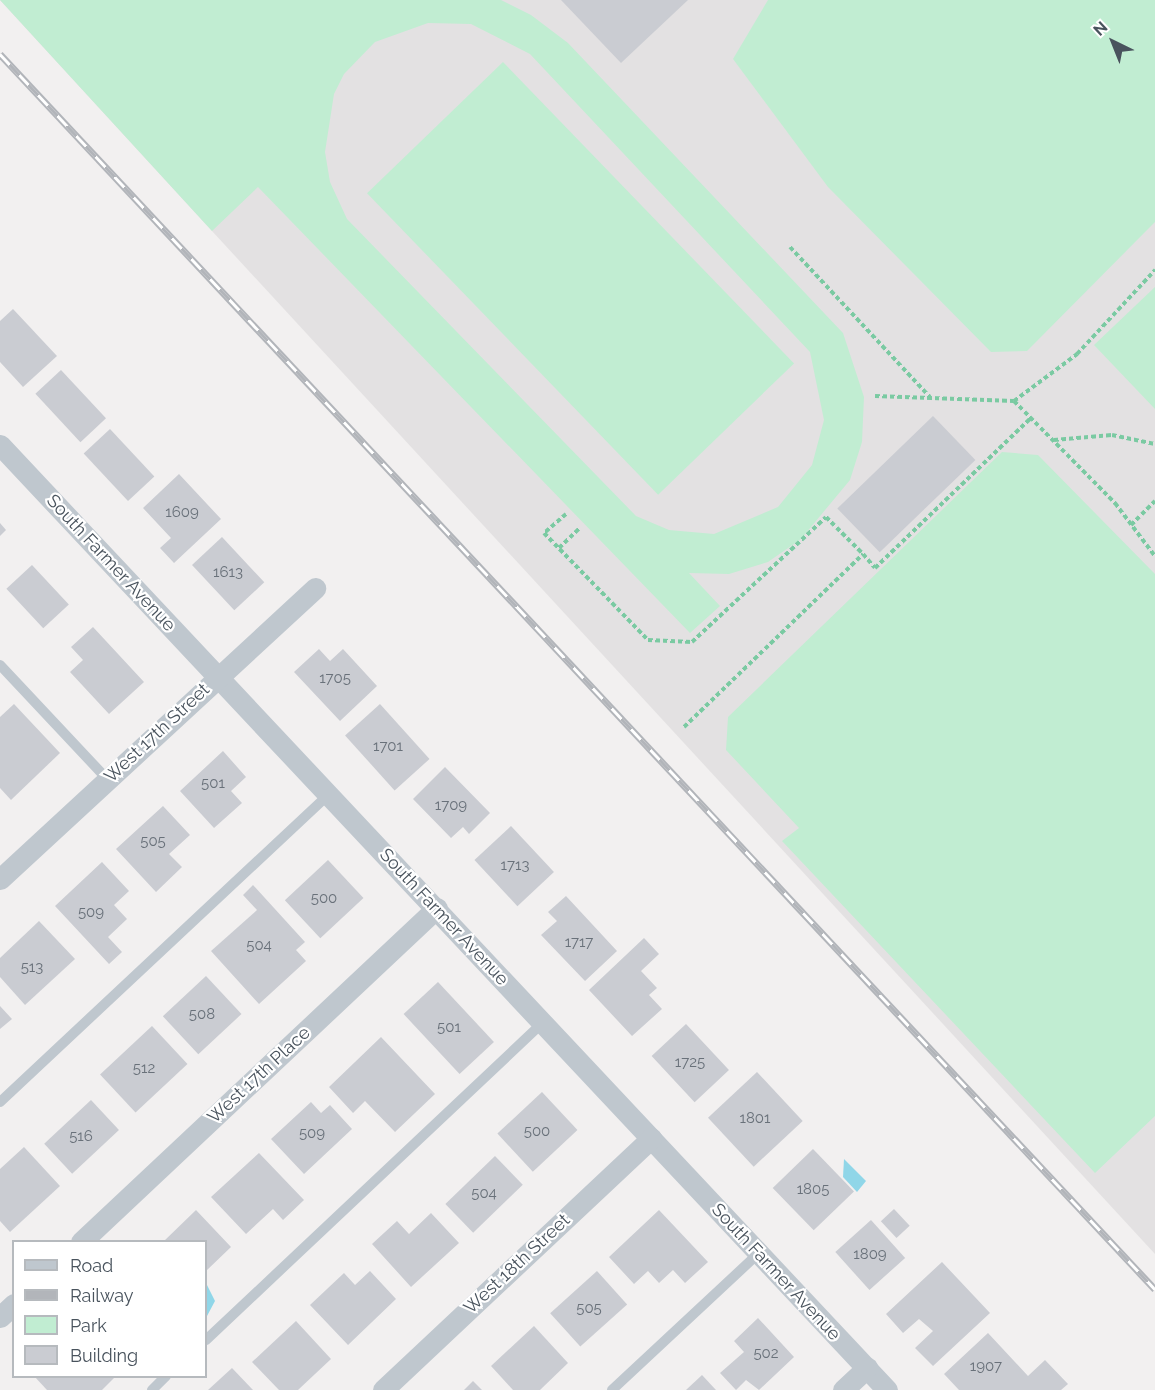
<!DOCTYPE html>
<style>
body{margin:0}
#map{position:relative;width:1155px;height:1390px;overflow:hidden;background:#f2f0f0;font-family:Raleway,sans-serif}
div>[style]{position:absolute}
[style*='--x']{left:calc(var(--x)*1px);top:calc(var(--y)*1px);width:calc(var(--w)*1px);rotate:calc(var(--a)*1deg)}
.education>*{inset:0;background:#e3e1e2}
.green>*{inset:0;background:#c1edd2;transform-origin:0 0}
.water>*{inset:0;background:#90d6e8}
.building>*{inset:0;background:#caccd2;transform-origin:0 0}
.path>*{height:4px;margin-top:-2px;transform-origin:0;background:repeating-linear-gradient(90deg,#7acaa2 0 4.5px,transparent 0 7.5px)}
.lane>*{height:10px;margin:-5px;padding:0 5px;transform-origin:5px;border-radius:5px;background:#bfc7ce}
.street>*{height:21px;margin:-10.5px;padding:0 10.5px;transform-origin:10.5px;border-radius:10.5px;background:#bfc7ce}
.rail>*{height:7px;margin-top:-3.5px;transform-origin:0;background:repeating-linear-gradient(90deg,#fff 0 14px,#b2b5ba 0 28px);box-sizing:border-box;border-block:2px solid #b2b5ba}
span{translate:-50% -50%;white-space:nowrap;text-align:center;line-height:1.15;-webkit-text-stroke:4.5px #fff;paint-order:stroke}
.number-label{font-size:15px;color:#69717a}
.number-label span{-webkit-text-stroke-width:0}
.street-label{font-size:18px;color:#49535d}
.legend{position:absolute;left:12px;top:1240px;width:195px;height:138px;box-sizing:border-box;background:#fff;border:2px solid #b6babe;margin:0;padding:8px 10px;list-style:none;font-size:18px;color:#49535d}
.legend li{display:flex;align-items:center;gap:12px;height:30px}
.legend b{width:30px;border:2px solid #b6babe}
.north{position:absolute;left:1083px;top:12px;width:60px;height:60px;-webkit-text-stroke:4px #fff;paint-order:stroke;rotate:317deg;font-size:16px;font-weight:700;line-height:24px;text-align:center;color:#49535d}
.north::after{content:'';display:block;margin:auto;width:21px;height:27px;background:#49535d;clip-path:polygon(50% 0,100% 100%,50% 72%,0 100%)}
</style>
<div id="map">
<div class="education">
<i style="clip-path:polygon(0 0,1155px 0,1155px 1254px,212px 231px)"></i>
</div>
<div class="green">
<i style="clip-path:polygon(evenodd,0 0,501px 0,531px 15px,568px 43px,843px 333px,864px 397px,862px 442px,850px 480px,801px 539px,768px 562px,729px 574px,689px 573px,720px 606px,690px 633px,258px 187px,212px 231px,0 0,428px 23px,471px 24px,530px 54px,810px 352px,824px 420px,812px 465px,778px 507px,714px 534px,669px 530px,636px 516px,347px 219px,330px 182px,325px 152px,334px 94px,344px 74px,375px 42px,428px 23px)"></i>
<i style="clip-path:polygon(768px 0,1155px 0,1155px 222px,1027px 351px,991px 352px,828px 187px,733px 59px)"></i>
<i style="left:503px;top:62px;width:419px;height:189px;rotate:46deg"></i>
<i style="clip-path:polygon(1155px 287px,1155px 409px,1094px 345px)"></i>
<i style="clip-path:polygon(1002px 452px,1038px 455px,1155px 574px,1155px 1116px,1095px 1173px,782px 841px,799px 828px,726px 750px,728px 717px)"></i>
</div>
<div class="water">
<i style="clip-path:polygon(844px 1159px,866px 1181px,857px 1192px,843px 1177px)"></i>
<i style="clip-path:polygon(206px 1283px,215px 1301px,207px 1316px,206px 1316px)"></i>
</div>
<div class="building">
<i style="clip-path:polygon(561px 0,688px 0,621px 63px)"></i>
<i style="clip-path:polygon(13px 309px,57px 356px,23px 387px,0 362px,0 321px)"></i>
<i style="left:61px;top:370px;width:66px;height:35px;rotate:47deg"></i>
<i style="left:933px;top:416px;width:61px;height:133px;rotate:46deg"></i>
<i style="left:110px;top:429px;width:65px;height:36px;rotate:47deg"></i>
<i style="clip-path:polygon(179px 474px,221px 519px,174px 563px,160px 548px,171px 538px,143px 508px)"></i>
<i style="clip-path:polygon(0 523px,6px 530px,0 536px)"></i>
<i style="left:222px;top:537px;width:62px;height:41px;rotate:47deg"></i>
<i style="left:32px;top:565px;width:54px;height:35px;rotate:47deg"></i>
<i style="clip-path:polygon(93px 627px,144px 682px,109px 714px,70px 672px,83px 660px,71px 647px)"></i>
<i style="clip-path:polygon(319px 649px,330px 661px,343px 649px,377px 686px,340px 721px,294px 672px)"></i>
<i style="clip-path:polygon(14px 704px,60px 753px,11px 800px,0 788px,0 717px)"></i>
<i style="left:380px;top:704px;width:74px;height:47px;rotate:48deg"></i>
<i style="clip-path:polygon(223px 751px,246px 777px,231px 791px,242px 803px,214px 828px,180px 791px)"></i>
<i style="clip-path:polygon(445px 767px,490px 813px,469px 834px,463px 827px,451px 838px,413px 799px)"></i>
<i style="clip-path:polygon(163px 806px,190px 835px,169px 854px,182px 867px,156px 892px,116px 849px)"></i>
<i style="left:511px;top:826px;width:63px;height:50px;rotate:47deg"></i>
<i style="left:328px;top:860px;width:52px;height:59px;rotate:47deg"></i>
<i style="clip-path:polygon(102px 862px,129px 891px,114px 905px,127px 919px,108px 937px,122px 952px,109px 964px,55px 906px)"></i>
<i style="clip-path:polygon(253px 885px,305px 942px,296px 950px,306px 961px,259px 1004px,211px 951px,257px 910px,243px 895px)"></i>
<i style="clip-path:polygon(566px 896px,617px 951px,585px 981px,541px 935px,557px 921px,548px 912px)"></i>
<i style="clip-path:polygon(39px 921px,75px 959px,25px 1005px,0 977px,0 958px)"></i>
<i style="clip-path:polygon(644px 938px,659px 954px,641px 971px,657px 988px,649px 995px,662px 1009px,632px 1036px,589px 990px)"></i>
<i style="left:206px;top:976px;width:52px;height:59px;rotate:47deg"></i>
<i style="left:438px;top:982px;width:82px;height:47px;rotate:47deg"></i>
<i style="clip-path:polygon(0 1006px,12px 1019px,0 1029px)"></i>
<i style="left:686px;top:1024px;width:63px;height:47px;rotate:47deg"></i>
<i style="left:152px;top:1026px;width:52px;height:71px;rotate:47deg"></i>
<i style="clip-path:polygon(381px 1037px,435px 1094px,395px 1132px,365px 1101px,353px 1113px,329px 1087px)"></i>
<i style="left:757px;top:1072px;width:67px;height:67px;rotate:47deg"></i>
<i style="left:542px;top:1092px;width:52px;height:61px;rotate:47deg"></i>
<i style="left:91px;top:1100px;width:41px;height:64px;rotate:47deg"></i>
<i style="clip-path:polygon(311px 1102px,321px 1113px,330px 1105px,352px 1129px,304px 1174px,271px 1139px)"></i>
<i style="clip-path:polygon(24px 1147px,60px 1186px,10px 1232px,0 1221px,0 1169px)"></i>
<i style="left:813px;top:1149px;width:59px;height:56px;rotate:46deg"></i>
<i style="clip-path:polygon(259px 1153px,304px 1200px,283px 1220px,273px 1209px,246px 1234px,211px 1197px)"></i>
<i style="left:495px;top:1156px;width:40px;height:69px;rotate:46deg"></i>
<i style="left:894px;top:1209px;width:23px;height:18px;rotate:47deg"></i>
<i style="clip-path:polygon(196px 1210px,231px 1247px,206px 1271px,206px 1242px,163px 1242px)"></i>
<i style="clip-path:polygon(659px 1210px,708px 1262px,685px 1283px,673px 1270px,659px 1283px,648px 1271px,634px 1284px,609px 1257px)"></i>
<i style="clip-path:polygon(431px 1213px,459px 1243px,411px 1287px,372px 1244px,397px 1221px,409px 1234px)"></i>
<i style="left:871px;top:1220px;width:51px;height:48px;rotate:48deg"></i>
<i style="clip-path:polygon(942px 1262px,990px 1313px,933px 1366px,915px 1348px,933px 1331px,919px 1319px,903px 1333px,886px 1314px)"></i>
<i style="clip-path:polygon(370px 1271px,396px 1299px,348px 1345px,310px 1305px,344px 1273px,355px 1285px)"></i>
<i style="left:597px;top:1271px;width:45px;height:63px;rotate:48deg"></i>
<i style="clip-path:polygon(758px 1318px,794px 1357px,759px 1390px,746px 1380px,736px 1390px,720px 1373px,744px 1352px,734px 1341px)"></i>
<i style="clip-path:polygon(296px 1321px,331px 1359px,298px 1390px,279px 1390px,252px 1362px)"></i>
<i style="clip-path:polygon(534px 1326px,568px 1363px,540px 1390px,513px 1390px,491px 1366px)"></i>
<i style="clip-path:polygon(988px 1333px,1028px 1376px,1045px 1360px,1068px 1384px,1061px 1390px,959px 1390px,944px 1374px)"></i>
<i style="clip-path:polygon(232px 1368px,253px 1390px,208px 1390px)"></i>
<i style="clip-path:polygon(702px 1375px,716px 1390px,686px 1390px)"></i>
<i style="clip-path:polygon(34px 1376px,116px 1376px,102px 1390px,47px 1390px)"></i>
<i style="clip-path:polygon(473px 1381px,482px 1390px,464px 1390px)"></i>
</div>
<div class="path">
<i style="--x:790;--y:247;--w:205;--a:47"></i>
<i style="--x:875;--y:396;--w:139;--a:2.1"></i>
<i style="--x:1014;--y:401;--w:79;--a:-36.7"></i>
<i style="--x:1077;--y:354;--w:115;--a:-47.1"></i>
<i style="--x:1014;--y:401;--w:144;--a:45.3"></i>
<i style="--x:1115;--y:503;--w:66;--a:53"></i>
<i style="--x:1054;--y:440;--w:58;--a:-4.9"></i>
<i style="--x:1112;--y:435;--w:44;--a:11.8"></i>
<i style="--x:566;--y:514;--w:29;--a:139"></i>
<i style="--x:544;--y:533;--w:149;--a:45.8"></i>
<i style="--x:648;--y:640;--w:44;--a:2.6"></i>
<i style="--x:692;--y:642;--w:183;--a:-43"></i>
<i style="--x:826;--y:517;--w:52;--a:45"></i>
<i style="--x:1131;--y:525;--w:34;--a:-45"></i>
<i style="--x:559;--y:548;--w:29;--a:-44"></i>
<i style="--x:684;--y:727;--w:249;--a:-44"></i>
<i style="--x:863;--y:554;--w:18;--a:49"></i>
<i style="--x:875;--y:568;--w:216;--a:-43.9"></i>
</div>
<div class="lane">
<i style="--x:0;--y:665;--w:156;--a:46.8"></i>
<i style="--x:0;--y:1102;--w:451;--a:-43.1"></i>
<i style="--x:206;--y:1340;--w:463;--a:-43.3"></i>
<i style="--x:152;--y:1390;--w:20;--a:-45"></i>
<i style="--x:612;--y:1390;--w:201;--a:-43"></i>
</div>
<div class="street">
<i style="--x:0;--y:445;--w:1296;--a:46.81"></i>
<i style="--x:0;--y:879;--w:429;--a:-42.7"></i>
<i style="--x:81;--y:1242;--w:488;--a:-43.2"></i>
<i style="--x:0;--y:1317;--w:19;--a:-43"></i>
<i style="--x:383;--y:1390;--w:368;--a:-43.2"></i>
<i style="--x:843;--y:1390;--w:33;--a:-43"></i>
</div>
<div class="rail">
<i style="--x:0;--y:54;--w:1691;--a:46.92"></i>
</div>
<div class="number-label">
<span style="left:182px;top:513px">1609</span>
<span style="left:228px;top:573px">1613</span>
<span style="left:335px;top:679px">1705</span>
<span style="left:388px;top:747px">1701</span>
<span style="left:213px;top:784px">501</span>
<span style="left:451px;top:806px">1709</span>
<span style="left:153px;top:842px">505</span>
<span style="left:515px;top:866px">1713</span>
<span style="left:324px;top:899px">500</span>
<span style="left:91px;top:913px">509</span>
<span style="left:579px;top:943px">1717</span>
<span style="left:259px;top:946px">504</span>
<span style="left:32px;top:968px">513</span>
<span style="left:202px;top:1015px">508</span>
<span style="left:449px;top:1028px">501</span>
<span style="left:690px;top:1063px">1725</span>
<span style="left:144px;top:1069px">512</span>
<span style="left:755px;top:1119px">1801</span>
<span style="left:537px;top:1132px">500</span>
<span style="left:312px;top:1134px">509</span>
<span style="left:81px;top:1137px">516</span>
<span style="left:813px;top:1190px">1805</span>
<span style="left:484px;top:1194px">504</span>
<span style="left:870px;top:1255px">1809</span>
<span style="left:589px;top:1309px">505</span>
<span style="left:766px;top:1354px">502</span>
<span style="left:986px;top:1367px">1907</span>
</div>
<div class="street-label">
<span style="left:111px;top:563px;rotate:47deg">South Farmer Avenue</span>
<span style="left:157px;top:733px;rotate:-43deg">West 17th Street</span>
<span style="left:444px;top:917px;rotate:47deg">South Farmer Avenue</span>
<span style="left:259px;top:1075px;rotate:-43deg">West 17th Place</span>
<span style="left:517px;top:1264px;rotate:-43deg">West 18th Street</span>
<span style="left:776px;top:1272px;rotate:47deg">South Farmer Avenue</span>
</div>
<ul class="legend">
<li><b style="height:8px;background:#bfc7ce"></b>Road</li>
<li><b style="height:8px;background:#b2b5ba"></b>Railway</li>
<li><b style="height:16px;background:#c1edd2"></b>Park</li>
<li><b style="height:16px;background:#caccd2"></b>Building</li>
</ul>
<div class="north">N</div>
</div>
